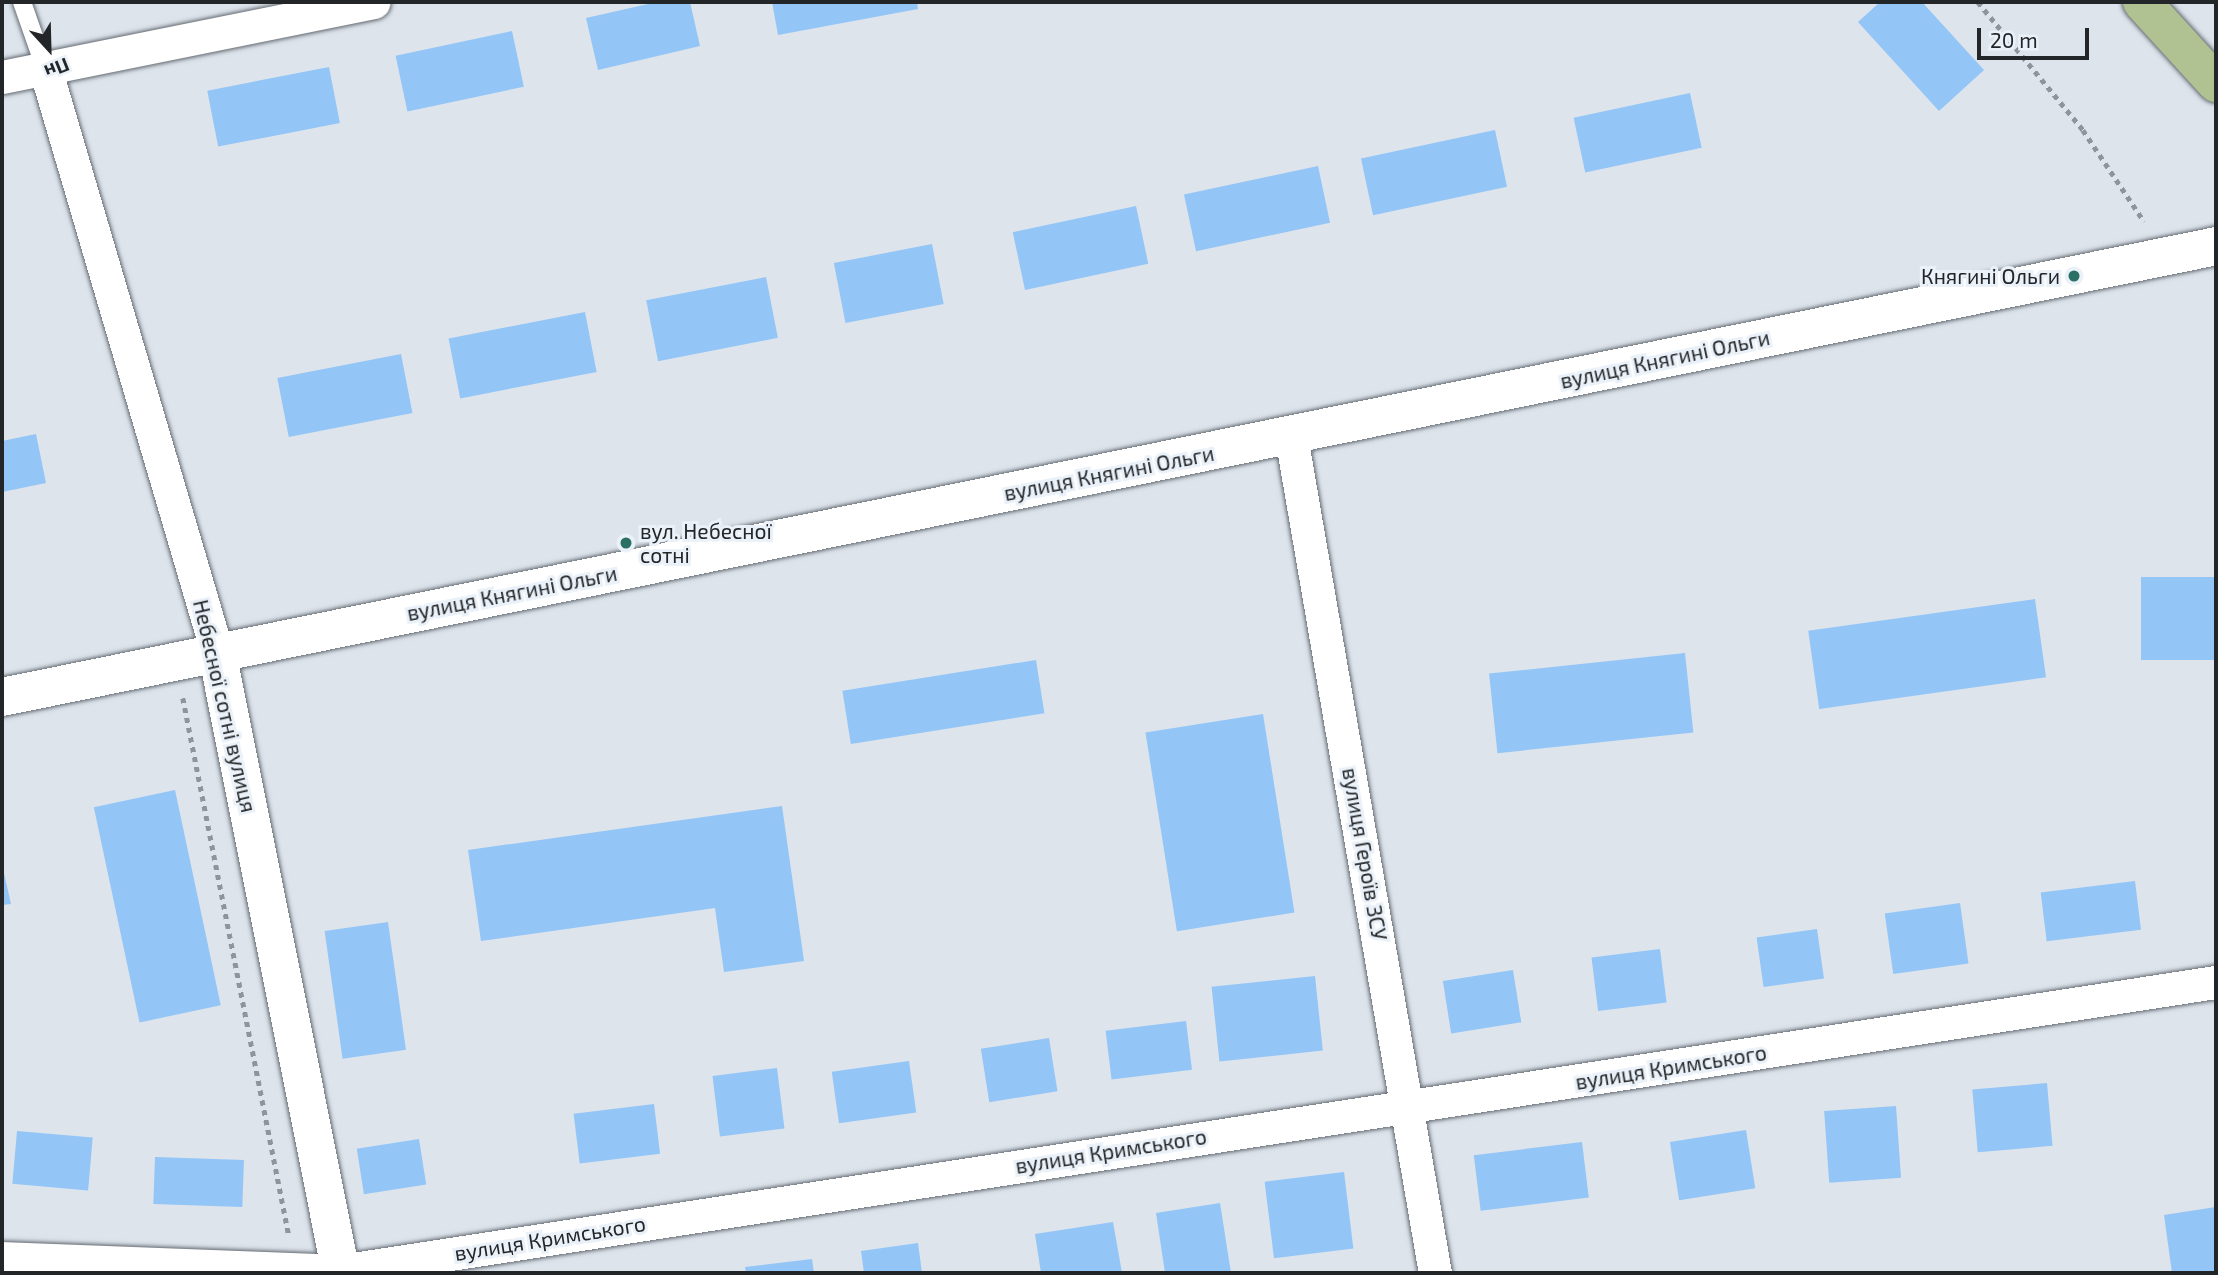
<!DOCTYPE html>
<meta charset="utf-8">
<style>
body{margin:0}
#map{position:relative;width:2218px;height:1275px;overflow:hidden;background:#dde4ec;font-family:"Exo 2",sans-serif}
div>[style]{position:absolute}
[style*='--x']{left:calc(var(--x)*1px);top:calc(var(--y)*1px);width:calc(var(--w)*1px);rotate:calc(var(--a)*1deg)}
.building>*{inset:0;background:#93c5f6;transform-origin:0 0}
.path>*{height:4.5px;margin-top:-2.25px;transform-origin:0;background:repeating-linear-gradient(90deg,#8f949a 0 5px,transparent 0 10px)}
.roads{filter:drop-shadow(0 0 2px #656b72) drop-shadow(0 0 2px #656b72)}
.service>*{height:18px;margin:-9px;padding:0 9px;transform-origin:9px;border-radius:9px;background:#fff}
.minor>*{height:33px;margin:-16.5px;padding:0 16.5px;transform-origin:16.5px;border-radius:16.5px;background:#fff}
.tertiary>*{height:38px;margin:-19px;padding:0 19px;transform-origin:19px;border-radius:19px;background:#fff}
.primary>*{height:38px;margin:-19px;padding:0 19px;transform-origin:19px;border-radius:19px;background:#b0c192}
.dots>*{width:19px;height:19px;translate:-50% -50%;box-sizing:border-box;border:4px solid #eaf1f9;border-radius:50%}
span{translate:-50% -50%;white-space:nowrap;text-align:center;line-height:1.15;-webkit-text-stroke:6px #eaf1f9;paint-order:stroke}
.poi-label{font-size:21px;color:#232628}
.right{translate:-100% -50%;text-align:right}
.left{translate:0 -50%;text-align:left}
.street-label{font-size:21px;color:#232628}
.frame{position:absolute;inset:0;border:4px solid #232628;pointer-events:none}
.north{position:absolute;left:14px;top:14px;width:70px;height:70px;-webkit-text-stroke:5px #eaf1f9;paint-order:stroke;rotate:158deg;font-size:19px;font-weight:700;line-height:28px;text-align:center;color:#232628}
.north::after{content:'';display:block;margin:auto;width:24px;height:32px;background:#232628;clip-path:polygon(50% 0,100% 100%,50% 72%,0 100%)}
.scale{position:absolute;left:1977px;top:28px;width:112px;height:32px;box-sizing:border-box;border:4px solid #232628;border-top:0;padding-left:9px;font-size:21px;line-height:24px;white-space:nowrap;color:#232628;-webkit-text-stroke:5px #eaf1f9;paint-order:stroke}
</style>
<div id="map">
<div class="building">
<i style="clip-path:polygon(657px 2px,690px 2px,700px 46px,598px 70px,586px 18px)"></i>
<i style="clip-path:polygon(772px 2px,917px 2px,918px 9px,778px 35px)"></i>
<i style="clip-path:polygon(1880px 2px,1922px 2px,1984px 70px,1939px 111px,1858px 22px)"></i>
<i style="left:512px;top:31px;width:57px;height:119px;rotate:78deg"></i>
<i style="left:329px;top:67px;width:57px;height:124px;rotate:79deg"></i>
<i style="left:1690px;top:93px;width:56px;height:119px;rotate:78deg"></i>
<i style="left:1495px;top:130px;width:58px;height:137px;rotate:78deg"></i>
<i style="left:1318px;top:166px;width:58px;height:137px;rotate:78deg"></i>
<i style="left:1136px;top:206px;width:59px;height:126px;rotate:78deg"></i>
<i style="left:932px;top:244px;width:61px;height:100px;rotate:79deg"></i>
<i style="left:766px;top:277px;width:62px;height:122px;rotate:79deg"></i>
<i style="left:585px;top:312px;width:61px;height:139px;rotate:79deg"></i>
<i style="left:401px;top:354px;width:60px;height:126px;rotate:79deg"></i>
<i style="clip-path:polygon(36px 434px,46px 483px,2px 492px,2px 441px)"></i>
<i style="left:2216px;top:577px;width:83px;height:75px;rotate:90deg"></i>
<i style="left:2035px;top:599px;width:79px;height:229px;rotate:82deg"></i>
<i style="left:1685px;top:653px;width:80px;height:197px;rotate:84deg"></i>
<i style="left:1036px;top:660px;width:54px;height:196px;rotate:81deg"></i>
<i style="left:1263px;top:714px;width:201px;height:119px;rotate:81deg"></i>
<i style="left:175px;top:790px;width:220px;height:83px;rotate:78deg"></i>
<i style="clip-path:polygon(782px 806px,804px 961px,724px 972px,715px 908px,481px 941px,468px 850px)"></i>
<i style="clip-path:polygon(2px 864px,11px 904px,2px 905px)"></i>
<i style="left:2135px;top:881px;width:49px;height:95px;rotate:83deg"></i>
<i style="left:1960px;top:903px;width:61px;height:76px;rotate:82deg"></i>
<i style="left:388px;top:922px;width:129px;height:64px;rotate:82deg"></i>
<i style="left:1817px;top:929px;width:50px;height:61px;rotate:82deg"></i>
<i style="left:1660px;top:949px;width:54px;height:69px;rotate:83deg"></i>
<i style="left:1513px;top:970px;width:53px;height:71px;rotate:81deg"></i>
<i style="left:1315px;top:976px;width:75px;height:104px;rotate:84deg"></i>
<i style="left:1186px;top:1021px;width:49px;height:81px;rotate:83deg"></i>
<i style="left:1049px;top:1038px;width:54px;height:69px;rotate:81deg"></i>
<i style="left:909px;top:1061px;width:52px;height:78px;rotate:82deg"></i>
<i style="left:777px;top:1068px;width:61px;height:65px;rotate:83deg"></i>
<i style="left:2047px;top:1083px;width:63px;height:75px;rotate:85deg"></i>
<i style="left:654px;top:1104px;width:50px;height:81px;rotate:83deg"></i>
<i style="left:1896px;top:1106px;width:72px;height:72px;rotate:86deg"></i>
<i style="left:1746px;top:1130px;width:59px;height:77px;rotate:81deg"></i>
<i style="left:17px;top:1131px;width:76px;height:53px;rotate:5deg"></i>
<i style="left:419px;top:1139px;width:46px;height:63px;rotate:81deg"></i>
<i style="left:1582px;top:1142px;width:56px;height:109px;rotate:83deg"></i>
<i style="left:155px;top:1157px;width:89px;height:47px;rotate:2deg"></i>
<i style="left:1344px;top:1172px;width:77px;height:80px;rotate:83deg"></i>
<i style="clip-path:polygon(1220px 1203px,1231px 1273px,1165px 1273px,1156px 1213px)"></i>
<i style="clip-path:polygon(2216px 1207px,2216px 1273px,2172px 1273px,2164px 1215px)"></i>
<i style="clip-path:polygon(1113px 1222px,1122px 1273px,1041px 1273px,1035px 1234px)"></i>
<i style="clip-path:polygon(918px 1243px,922px 1273px,864px 1273px,861px 1251px)"></i>
<i style="clip-path:polygon(812px 1259px,814px 1273px,746px 1273px,745px 1267px)"></i>
</div>
<div class="path">
<i style="--x:1978;--y:2;--w:166;--a:50.6"></i>
<i style="--x:2083;--y:130;--w:110;--a:56.2"></i>
<i style="--x:183;--y:698;--w:548;--a:78.85"></i>
</div>
<div class="roads">
<div class="service">
<i style="--x:22;--y:2;--w:70;--a:70.8"></i>
</div>
<div class="minor">
<i style="--x:45;--y:68;--w:609;--a:73.59"></i>
<i style="--x:2;--y:77;--w:379;--a:-11.4"></i>
<i style="--x:1291;--y:436;--w:849;--a:80.24"></i>
<i style="--x:2;--y:1258;--w:338;--a:2.2"></i>
<i style="--x:340;--y:1271;--w:1898;--a:-8.76"></i>
</div>
<div class="tertiary">
<i style="--x:217;--y:652;--w:633;--a:78.71"></i>
<i style="--x:2;--y:697;--w:2259;--a:-11.51"></i>
</div>
<div class="primary">
<i style="--x:2142;--y:2;--w:110;--a:47.6"></i>
</div>
</div>
<div class="dots">
<i style="left:2074px;top:276px;background:#2b7064"></i>
<i style="left:626px;top:543px;background:#2b7064"></i>
</div>
<div class="poi-label">
<span class="right" style="left:2060px;top:276px">Княгині Ольги</span>
<span class="left" style="left:640px;top:543px">вул. Небесної<br>сотні</span>
</div>
<div class="street-label">
<span style="left:1665px;top:359px;rotate:-12deg">вулиця Княгині Ольги</span>
<span style="left:1109px;top:473px;rotate:-11deg">вулиця Княгині Ольги</span>
<span style="left:512px;top:593px;rotate:-11deg">вулиця Княгині Ольги</span>
<span style="left:225px;top:706px;rotate:77deg">Небесної сотні вулиця</span>
<span style="left:1365px;top:854px;rotate:80deg">вулиця Героїв ЗСУ</span>
<span style="left:1671px;top:1067px;rotate:-9deg">вулиця Кримського</span>
<span style="left:1111px;top:1151px;rotate:-9deg">вулиця Кримського</span>
<span style="left:550px;top:1238px;rotate:-9deg">вулиця Кримського</span>
</div>
<div class="frame"></div>
<div class="north">Пн</div>
<div class="scale">20 m</div>
</div>
